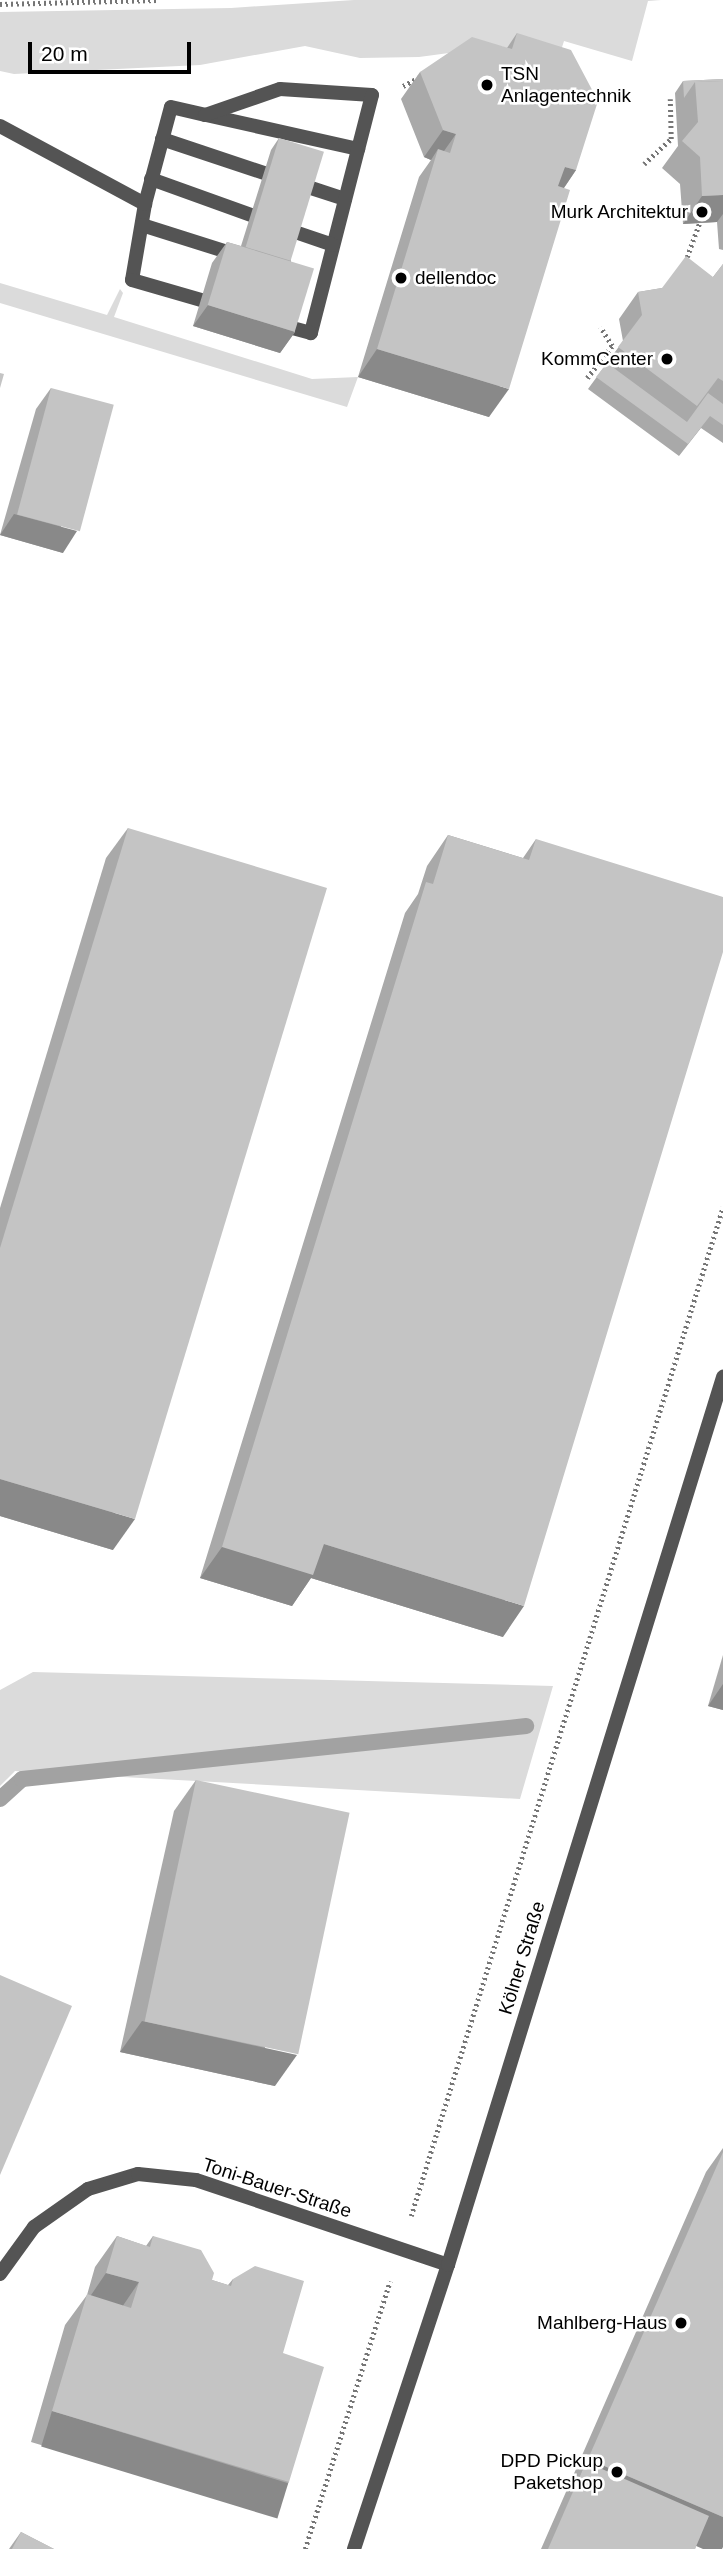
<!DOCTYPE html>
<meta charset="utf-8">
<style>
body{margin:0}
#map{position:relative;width:723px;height:2549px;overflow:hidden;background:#fff;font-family:Arial,sans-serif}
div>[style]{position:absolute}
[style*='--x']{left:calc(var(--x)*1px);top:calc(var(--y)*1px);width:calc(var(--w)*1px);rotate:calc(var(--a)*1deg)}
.green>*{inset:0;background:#dbdbdb}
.stream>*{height:16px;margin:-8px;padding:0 8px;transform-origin:8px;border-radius:8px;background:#a2a2a2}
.path>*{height:4.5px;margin-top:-2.25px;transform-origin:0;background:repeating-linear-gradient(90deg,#767676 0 2px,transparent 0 5.5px)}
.service>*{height:14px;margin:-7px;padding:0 7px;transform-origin:7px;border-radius:7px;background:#545454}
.minor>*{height:14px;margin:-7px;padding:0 7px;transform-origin:7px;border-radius:7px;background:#545454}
.tertiary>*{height:14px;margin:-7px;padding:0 7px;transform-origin:7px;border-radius:7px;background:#545454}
.wall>*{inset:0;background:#a9a9a9}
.shaded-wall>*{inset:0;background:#898989;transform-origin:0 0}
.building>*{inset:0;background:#c4c4c4;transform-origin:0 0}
.dots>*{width:19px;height:19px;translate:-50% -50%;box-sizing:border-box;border:4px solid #fff;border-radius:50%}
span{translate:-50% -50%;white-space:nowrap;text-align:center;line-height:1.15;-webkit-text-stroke:5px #fff;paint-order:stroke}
.poi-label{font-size:19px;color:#000}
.left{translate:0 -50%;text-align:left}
.right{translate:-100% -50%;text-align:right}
.street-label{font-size:19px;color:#000}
.scale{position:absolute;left:28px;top:42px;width:163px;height:32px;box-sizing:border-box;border:4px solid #000;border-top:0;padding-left:9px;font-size:21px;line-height:24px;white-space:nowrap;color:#000;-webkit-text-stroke:5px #fff;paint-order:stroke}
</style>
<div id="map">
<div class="green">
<i style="clip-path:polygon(354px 0,661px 0,648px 1px,632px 61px,564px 41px,556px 66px,501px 46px,419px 57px,360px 58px,305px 46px,200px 65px,14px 74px,0 71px,0 12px,231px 8px)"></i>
<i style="clip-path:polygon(0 283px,107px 315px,120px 289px,123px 293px,114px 317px,312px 379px,358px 377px,347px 407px,0 303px)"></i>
<i style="clip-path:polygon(33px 1672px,553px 1686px,520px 1799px,15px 1771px,0 1786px,0 1690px)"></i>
</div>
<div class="stream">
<i style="--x:0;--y:1799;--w:30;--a:-42"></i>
<i style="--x:22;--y:1779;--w:507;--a:-6"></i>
</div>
<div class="path">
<i style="--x:0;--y:4;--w:157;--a:-1.5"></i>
<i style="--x:403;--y:86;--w:19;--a:-28"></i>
<i style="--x:644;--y:164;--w:37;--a:-43"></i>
<i style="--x:671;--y:139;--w:40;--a:-91.4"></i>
<i style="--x:687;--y:257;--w:37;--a:-70"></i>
<i style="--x:587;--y:378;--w:41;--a:-52"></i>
<i style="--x:612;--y:346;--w:22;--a:-122"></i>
<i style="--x:411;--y:2216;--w:1056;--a:-72.82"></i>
<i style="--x:305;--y:2549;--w:281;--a:-72.4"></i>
</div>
<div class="service">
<i style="--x:206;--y:115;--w:156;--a:12.6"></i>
<i style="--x:0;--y:126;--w:165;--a:28.3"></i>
<i style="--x:145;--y:204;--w:77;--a:99.7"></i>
<i style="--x:132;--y:280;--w:72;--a:16.2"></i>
<i style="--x:162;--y:139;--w:108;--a:18.4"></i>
<i style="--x:151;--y:179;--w:106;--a:19.8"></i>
<i style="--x:308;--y:187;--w:39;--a:18"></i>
<i style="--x:145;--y:204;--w:100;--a:-75"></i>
<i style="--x:171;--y:107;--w:35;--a:13"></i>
<i style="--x:205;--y:115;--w:79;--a:-19.1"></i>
<i style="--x:280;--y:89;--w:92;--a:3.7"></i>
<i style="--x:372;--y:95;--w:246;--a:104.4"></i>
<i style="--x:311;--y:333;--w:24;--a:-165"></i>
<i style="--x:142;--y:225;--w:100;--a:17.5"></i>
<i style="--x:295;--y:232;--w:40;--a:18.9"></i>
</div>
<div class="minor">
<i style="--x:0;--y:2274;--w:58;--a:-54.1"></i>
<i style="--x:34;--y:2227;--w:66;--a:-35.1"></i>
<i style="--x:88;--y:2189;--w:52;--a:-16.7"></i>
<i style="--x:138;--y:2174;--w:58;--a:5.9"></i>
<i style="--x:196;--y:2180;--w:266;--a:18.6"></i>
</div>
<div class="tertiary">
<i style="--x:354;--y:2549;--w:299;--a:-71.7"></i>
<i style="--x:448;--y:2265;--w:930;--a:-72.79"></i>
</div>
<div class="wall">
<i style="clip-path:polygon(517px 33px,576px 170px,564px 188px,489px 417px,358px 377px,419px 177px,431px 160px,424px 157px,401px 99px,420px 72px,507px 48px)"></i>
<i style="clip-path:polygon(723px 79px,723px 250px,719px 249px,717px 222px,683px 224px,680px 184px,662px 168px,678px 146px,675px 93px,683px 81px)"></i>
<i style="clip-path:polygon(279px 138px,291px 261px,295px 332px,280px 353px,193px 326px,212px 263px,227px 242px,241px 246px,271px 150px)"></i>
<i style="clip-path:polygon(723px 264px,723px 443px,701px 428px,679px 456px,588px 389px,623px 341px,619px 319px,638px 292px,662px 288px,713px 277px)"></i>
<i style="clip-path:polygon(51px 388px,63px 553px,0 535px,36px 409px)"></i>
<i style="clip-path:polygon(128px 828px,113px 1550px,0 1516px,0 1208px,106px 858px)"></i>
<i style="clip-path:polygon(448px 835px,523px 858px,536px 839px,503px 1637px,311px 1578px,292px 1606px,200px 1578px,405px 913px,418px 894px,427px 866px)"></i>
<i style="clip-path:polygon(723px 1655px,723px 1710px,708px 1706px)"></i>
<i style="clip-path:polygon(196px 1780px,275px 2086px,120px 2052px,174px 1811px)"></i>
<i style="clip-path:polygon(723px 2148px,723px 2547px,696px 2546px,695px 2549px,541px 2549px,706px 2172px)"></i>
<i style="clip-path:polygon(117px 2236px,146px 2246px,153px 2236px,212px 2280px,228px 2285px,233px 2279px,283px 2353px,289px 2482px,268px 2513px,31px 2442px,65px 2325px,87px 2295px,95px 2267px)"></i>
<i style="clip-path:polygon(21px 2532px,54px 2549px,9px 2549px)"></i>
</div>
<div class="shaded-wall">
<i style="clip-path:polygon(443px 130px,456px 134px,437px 161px,438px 149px,431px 160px,424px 157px)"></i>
<i style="clip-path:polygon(565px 167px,576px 170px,557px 198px,546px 194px)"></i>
<i style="clip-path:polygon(723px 195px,723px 214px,717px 222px,683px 224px,702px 196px)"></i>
<i style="clip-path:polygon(208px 305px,295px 332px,280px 353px,193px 326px)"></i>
<i style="clip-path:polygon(377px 349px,509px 389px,489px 417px,358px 377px)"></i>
<i style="clip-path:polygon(14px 514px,77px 531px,63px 553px,0 535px)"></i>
<i style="clip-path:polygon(0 1479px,135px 1519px,113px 1550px,0 1516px)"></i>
<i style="clip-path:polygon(324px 1544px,524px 1606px,503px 1637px,311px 1578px,292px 1606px,200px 1578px,222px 1547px)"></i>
<i style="clip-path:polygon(723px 1684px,723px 1710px,708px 1706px)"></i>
<i style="clip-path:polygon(142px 2021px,297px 2055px,275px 2086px,120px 2052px)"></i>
<i style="clip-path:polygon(106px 2273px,139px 2282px,118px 2313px,85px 2304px)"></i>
<i style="left:52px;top:2411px;width:247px;height:37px;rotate:17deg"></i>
<i style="clip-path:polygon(588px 2459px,723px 2517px,723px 2547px,722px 2549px,703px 2549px,573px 2492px,586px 2462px,567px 2490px)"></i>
</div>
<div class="building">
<i style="clip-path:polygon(517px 33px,571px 50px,598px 101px,576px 170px,565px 167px,558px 186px,570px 190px,509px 389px,377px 349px,438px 149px,450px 153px,456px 134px,443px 130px,420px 72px,472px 37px,512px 49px)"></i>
<i style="clip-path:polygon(723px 79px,723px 81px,695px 82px,684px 98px,683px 81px)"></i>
<i style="clip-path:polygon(723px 81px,723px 195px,702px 196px,700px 157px,682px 141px,698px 122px,695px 82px)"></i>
<i style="left:279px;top:138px;width:47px;height:114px;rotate:17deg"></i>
<i style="left:227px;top:242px;width:91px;height:66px;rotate:17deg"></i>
<i style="clip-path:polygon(686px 256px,713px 277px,723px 264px,723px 381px,718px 378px,697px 406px,618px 347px,642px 315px,638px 292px,662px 288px)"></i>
<i style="clip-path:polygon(607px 363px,687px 422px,708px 393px,723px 404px,723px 425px,710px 416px,688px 444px,596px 377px)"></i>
<i style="clip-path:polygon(0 373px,4px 374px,0 388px)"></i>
<i style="left:51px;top:388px;width:65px;height:131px;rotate:15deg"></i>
<i style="clip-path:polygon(128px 828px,327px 888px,135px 1519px,0 1479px,0 1248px)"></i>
<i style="clip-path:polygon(448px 835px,529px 860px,536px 839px,723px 897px,723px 952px,524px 1606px,324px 1544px,313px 1575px,222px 1547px,426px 882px,433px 884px)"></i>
<i style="left:196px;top:1780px;width:157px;height:247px;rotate:12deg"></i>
<i style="clip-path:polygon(0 1975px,72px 2006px,0 2175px)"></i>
<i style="clip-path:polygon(723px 2152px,723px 2517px,588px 2459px)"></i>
<i style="clip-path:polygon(117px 2236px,150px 2247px,153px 2236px,201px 2250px,214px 2273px,212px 2280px,231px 2286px,233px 2279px,255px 2266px,304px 2281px,283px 2353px,324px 2367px,289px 2482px,52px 2411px,87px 2294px,131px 2308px,139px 2282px,106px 2273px)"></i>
<i style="clip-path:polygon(586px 2462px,709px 2516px,695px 2549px,548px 2549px)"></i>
<i style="clip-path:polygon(21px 2532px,54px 2549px,12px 2549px)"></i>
</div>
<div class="dots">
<i style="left:487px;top:85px;background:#000"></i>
<i style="left:702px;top:212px;background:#000"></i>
<i style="left:401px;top:278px;background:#000"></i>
<i style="left:667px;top:359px;background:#000"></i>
<i style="left:681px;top:2323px;background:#000"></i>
<i style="left:617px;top:2472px;background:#000"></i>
</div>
<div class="poi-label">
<span class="left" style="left:501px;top:85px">TSN<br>Anlagentechnik</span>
<span class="right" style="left:688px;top:212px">Murk Architektur</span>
<span class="left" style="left:415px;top:278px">dellendoc</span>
<span class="right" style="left:653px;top:359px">KommCenter</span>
<span class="right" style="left:667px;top:2323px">Mahlberg-Haus</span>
<span class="right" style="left:603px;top:2472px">DPD Pickup<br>Paketshop</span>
</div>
<div class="street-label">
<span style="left:522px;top:1958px;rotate:-73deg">Kölner Straße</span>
<span style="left:277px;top:2188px;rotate:18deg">Toni-Bauer-Straße</span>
</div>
<div class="scale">20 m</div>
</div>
